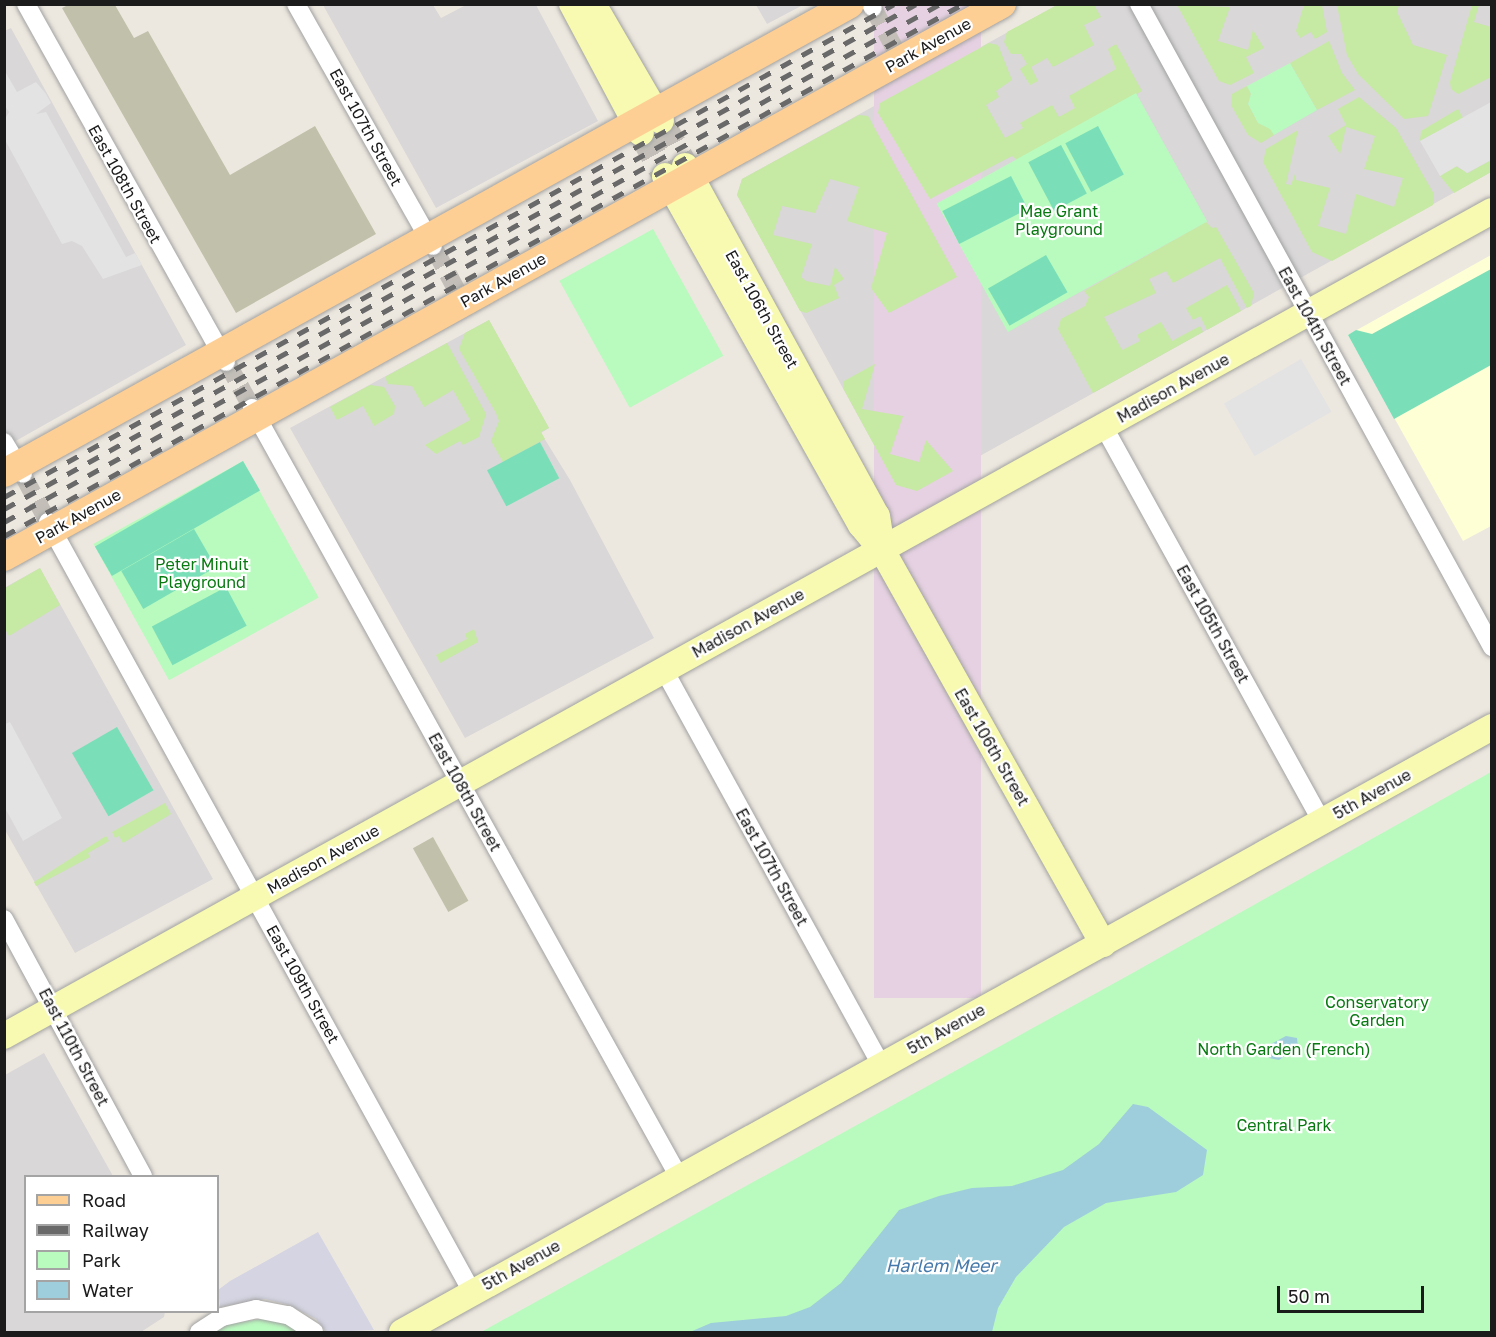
<!DOCTYPE html>
<style>
body{margin:0}
#map{position:relative;width:1496px;height:1337px;overflow:hidden;background:#ede8df;font-family:"Golos Text",sans-serif}
div>[style]{position:absolute}
[style*='--x']{left:calc(var(--x)*1px);top:calc(var(--y)*1px);width:calc(var(--w)*1px);rotate:calc(var(--a)*1deg)}
.residential>*{inset:0;background:#d9d7d7}
.industrial>*{inset:0;background:#e6d1e2;transform-origin:0 0}
.education>*{inset:0;background:#ffffd6}
.construction>*{inset:0;background:#c1c1ab;transform-origin:0 0}
.grass>*{inset:0;background:#c6e9a3}
.park>*{inset:0;background:#b9fabe;transform-origin:0 0}
.pitch>*{inset:0;background:#7adfb8;transform-origin:0 0}
.parking>*{inset:0;background:#e3e3e3;transform-origin:0 0}
.plaza>*{inset:0;background:#d4d4e2}
.water>*{inset:0;background:#9ecedc}
.minor-tunnel>*{height:18px;margin-top:-9px;transform-origin:0;background:repeating-linear-gradient(90deg,#c3bfb8 0 18px,transparent 0 27px)}
.secondary-tunnel>*{height:26px;margin-top:-13px;transform-origin:0;background:repeating-linear-gradient(90deg,#c3bfb8 0 26px,transparent 0 39px)}
.roads{filter:drop-shadow(0 0 2px #a2a2a2) drop-shadow(0 0 2px #a2a2a2)}
.minor>*{height:18px;margin:-9px;padding:0 9px;transform-origin:9px;border-radius:9px;background:#fff}
.secondary>*{height:26px;margin:-13px;padding:0 13px;transform-origin:13px;border-radius:13px;background:#f7fab0}
.primary>*{height:28px;margin:-14px;padding:0 14px;transform-origin:14px;border-radius:14px;background:#fecf94}
.rail>*{height:4.5px;margin-top:-2.25px;transform-origin:0;background:repeating-linear-gradient(90deg,#696969 0 12px,transparent 0 24px)}
span{translate:-50% -50%;white-space:nowrap;text-align:center;line-height:1.15;-webkit-text-stroke:4.5px #fff;paint-order:stroke}
.street-label{font-size:16px;color:#1b1b1b}
.park-label{font-size:16px;color:#087911}
.water-label{font-size:18px;color:#4679ab;font-style:italic}
.frame{position:absolute;inset:0;border:6px solid #1b1b1b;pointer-events:none}
.legend{position:absolute;left:24px;top:1175px;width:195px;height:138px;box-sizing:border-box;background:#fff;border:2px solid #a4a4a4;margin:0;padding:8px 10px;list-style:none;font-size:18px;color:#1b1b1b}
.legend li{display:flex;align-items:center;gap:12px;height:30px}
.legend b{width:30px;border:2px solid #a4a4a4}
.scale{position:absolute;left:1277px;top:1286px;width:147px;height:27px;box-sizing:border-box;border:3px solid #1b1b1b;border-top:0;padding-left:8px;font-size:18px;line-height:21px;white-space:nowrap;color:#1b1b1b;-webkit-text-stroke:4px #fff;paint-order:stroke}
</style>
<div id="map">
<div class="residential">
<i style="clip-path:polygon(323px 5px,433px 5px,441px 18px,466px 5px,536px 5px,598px 121px,436px 208px)"></i>
<i style="clip-path:polygon(756px 5px,803px 5px,767px 24px)"></i>
<i style="clip-path:polygon(1057px 5px,1491px 5px,1491px 172px,917px 491px,896px 485px,737px 195px,742px 179px)"></i>
<i style="clip-path:polygon(11px 28px,186px 345px,5px 447px,4px 31px)"></i>
<i style="clip-path:polygon(489px 320px,549px 428px,541px 433px,570px 480px,654px 638px,465px 738px,290px 428px)"></i>
<i style="clip-path:polygon(40px 568px,213px 879px,75px 953px,5px 830px,4px 588px)"></i>
<i style="clip-path:polygon(44px 1053px,113px 1176px,26px 1176px,26px 1312px,165px 1312px,164px 1317px,141px 1332px,5px 1332px,5px 1075px)"></i>
</div>
<div class="industrial">
<i style="left:874px;top:5px;width:107px;height:993px"></i>
</div>
<div class="education">
<i style="clip-path:polygon(1491px 255px,1491px 526px,1463px 541px,1348px 335px)"></i>
</div>
<div class="construction">
<i style="clip-path:polygon(68px 5px,115px 5px,134px 38px,148px 31px,230px 175px,315px 126px,376px 234px,236px 313px,62px 8px)"></i>
<i style="left:433px;top:837px;width:73px;height:23px;rotate:61deg"></i>
</div>
<div class="grass">
<i style="clip-path:polygon(1057px 5px,1094px 5px,1101px 17px,1084px 25px,1094px 45px,1053px 67px,1047px 58px,1031px 67px,1038px 81px,1030px 85px,1020px 69px,1027px 64px,1021px 54px,1011px 54px,1004px 42px,1007px 32px)"></i>
<i style="clip-path:polygon(1177px 5px,1230px 7px,1218px 41px,1248px 50px,1253px 30px,1264px 48px,1246px 57px,1254px 73px,1230px 85px,1219px 81px)"></i>
<i style="clip-path:polygon(1304px 5px,1322px 5px,1327px 32px,1315px 39px,1311px 32px,1300px 38px,1296px 31px)"></i>
<i style="clip-path:polygon(1337px 5px,1399px 5px,1397px 12px,1413px 45px,1447px 55px,1428px 116px,1404px 119px,1358px 74px,1347px 55px)"></i>
<i style="clip-path:polygon(1472px 5px,1479px 5px,1474px 22px,1491px 27px,1491px 77px,1458px 94px,1451px 89px,1450px 82px)"></i>
<i style="clip-path:polygon(1329px 41px,1342px 73px,1355px 90px,1317px 110px,1290px 63px)"></i>
<i style="clip-path:polygon(989px 43px,998px 45px,1012px 80px,996px 91px,999px 97px,986px 105px,1005px 138px,1023px 128px,1020px 123px,1052px 105px,1059px 117px,1075px 108px,1069px 96px,1116px 69px,1108px 49px,1116px 44px,1142px 91px,1017px 160px,1012px 156px,930px 199px,878px 113px,880px 103px)"></i>
<i style="clip-path:polygon(1247px 86px,1251px 94px,1248px 104px,1258px 123px,1271px 129px,1274px 135px,1261px 143px,1248px 135px,1231px 105px,1232px 94px)"></i>
<i style="clip-path:polygon(1359px 97px,1396px 128px,1434px 194px,1433px 205px,1332px 261px,1312px 252px,1263px 162px,1266px 149px,1298px 130px,1286px 184px,1291px 185px,1295px 174px,1296px 180px,1330px 188px,1318px 226px,1346px 234px,1356px 194px,1394px 207px,1403px 178px,1364px 169px,1375px 136px,1346px 127px,1340px 154px,1328px 136px,1346px 125px,1338px 109px)"></i>
<i style="clip-path:polygon(1458px 109px,1463px 118px,1420px 141px,1421px 131px)"></i>
<i style="clip-path:polygon(859px 115px,868px 116px,957px 277px,889px 313px,871px 288px,887px 233px,847px 221px,859px 187px,830px 179px,815px 213px,782px 206px,773px 235px,812px 244px,801px 277px,806px 281px,830px 286px,835px 267px,844px 279px,834px 285px,839px 298px,806px 313px,800px 311px,737px 195px,742px 179px)"></i>
<i style="clip-path:polygon(1491px 160px,1491px 172px,1454px 193px,1440px 176px,1455px 166px,1468px 173px)"></i>
<i style="clip-path:polygon(1206px 222px,1212px 228px,1216px 227px,1254px 293px,1251px 306px,1247px 308px,1220px 258px,1173px 283px,1166px 271px,1149px 279px,1156px 293px,1104px 317px,1122px 350px,1140px 341px,1137px 335px,1161px 322px,1172px 341px,1200px 326px,1203px 332px,1093px 393px,1058px 329px,1061px 319px,1085px 306px,1089px 297px,1084px 291px)"></i>
<i style="clip-path:polygon(1227px 285px,1241px 311px,1207px 330px,1200px 316px,1193px 320px,1186px 308px)"></i>
<i style="clip-path:polygon(489px 320px,549px 428px,541px 432px,545px 439px,503px 462px,491px 441px,499px 421px,496px 413px,459px 349px,465px 333px)"></i>
<i style="clip-path:polygon(447px 343px,486px 414px,479px 437px,463px 445px,460px 441px,436px 454px,425px 445px,470px 420px,453px 390px,424px 407px,412px 386px,388px 384px,385px 377px)"></i>
<i style="clip-path:polygon(875px 364px,862px 409px,903px 416px,890px 454px,919px 462px,926px 440px,953px 471px,917px 491px,896px 485px,843px 388px,844px 381px)"></i>
<i style="clip-path:polygon(370px 385px,384px 387px,395px 406px,394px 414px,374px 426px,363px 406px,337px 420px,330px 407px)"></i>
<i style="clip-path:polygon(40px 568px,60px 605px,9px 636px,5px 629px,5px 588px)"></i>
<i style="clip-path:polygon(474px 629px,478px 642px,440px 663px,436px 655px,467px 639px,465px 634px)"></i>
<i style="clip-path:polygon(165px 803px,171px 814px,123px 843px,119px 836px,115px 838px,112px 832px)"></i>
<i style="clip-path:polygon(106px 836px,109px 841px,88px 853px,90px 857px,36px 886px,34px 882px)"></i>
</div>
<div class="park">
<i style="clip-path:polygon(1290px 63px,1317px 110px,1274px 135px,1270px 129px,1258px 123px,1248px 104px,1251px 94px,1247px 86px)"></i>
<i style="left:1136px;top:93px;width:147px;height:228px;rotate:61deg"></i>
<i style="left:653px;top:229px;width:145px;height:107px;rotate:61deg"></i>
<i style="left:243px;top:461px;width:156px;height:171px;rotate:61deg"></i>
<i style="clip-path:polygon(1491px 772px,1491px 1332px,481px 1332px,1129px 975px)"></i>
<i style="clip-path:polygon(262px 1319px,288px 1322px,303px 1332px,214px 1332px,227px 1324px)"></i>
</div>
<div class="pitch">
<i style="left:1098px;top:126px;width:55px;height:37px;rotate:62deg"></i>
<i style="left:1061px;top:145px;width:55px;height:37px;rotate:62deg"></i>
<i style="left:1011px;top:176px;width:37px;height:77px;rotate:63deg"></i>
<i style="left:1046px;top:255px;width:43px;height:67px;rotate:60deg"></i>
<i style="clip-path:polygon(1491px 269px,1491px 365px,1394px 419px,1348px 335px,1356px 330px,1372px 334px)"></i>
<i style="left:540px;top:442px;width:41px;height:60px;rotate:62deg"></i>
<i style="left:243px;top:461px;width:34px;height:171px;rotate:60deg"></i>
<i style="left:194px;top:529px;width:44px;height:84px;rotate:60deg"></i>
<i style="left:226px;top:587px;width:44px;height:84px;rotate:62deg"></i>
<i style="left:117px;top:727px;width:73px;height:52px;rotate:60deg"></i>
</div>
<div class="parking">
<i style="clip-path:polygon(6px 73px,17px 92px,36px 82px,46px 94px,51px 103px,36px 114px,46px 112px,126px 257px,135px 253px,142px 265px,103px 279px,82px 246px,72px 241px,62px 244px,5px 140px,5px 119px,9px 112px,5px 106px)"></i>
<i style="clip-path:polygon(1491px 102px,1491px 160px,1467px 173px,1457px 166px,1440px 176px,1420px 141px)"></i>
<i style="left:1301px;top:359px;width:61px;height:89px;rotate:60deg"></i>
<i style="clip-path:polygon(10px 722px,62px 818px,23px 841px,5px 808px,5px 724px)"></i>
</div>
<div class="plaza">
<i style="clip-path:polygon(318px 1232px,374px 1330px,326px 1332px,316px 1319px,289px 1305px,265px 1299px,220px 1307px,218px 1290px,230px 1281px)"></i>
</div>
<div class="water">
<i style="clip-path:polygon(1286px 1036px,1297px 1038px,1298px 1047px,1279px 1060px,1269px 1058px,1267px 1051px,1271px 1044px)"></i>
<i style="clip-path:polygon(1133px 1104px,1148px 1107px,1207px 1150px,1203px 1175px,1176px 1192px,1106px 1203px,1064px 1227px,1016px 1277px,998px 1308px,992px 1332px,690px 1332px,711px 1323px,786px 1316px,810px 1307px,841px 1283px,899px 1210px,939px 1196px,972px 1188px,1012px 1186px,1063px 1170px,1099px 1144px)"></i>
</div>
<div class="minor-tunnel">
<i style="--x:873;--y:8;--w:47;--a:61.8"></i>
<i style="--x:435;--y:250;--w:59;--a:61.7"></i>
<i style="--x:227;--y:363;--w:49;--a:60.8"></i>
<i style="--x:24;--y:477;--w:47;--a:61.8"></i>
</div>
<div class="secondary-tunnel">
<i style="--x:661;--y:121;--w:51;--a:61.9"></i>
<i style="--x:641;--y:133;--w:49;--a:60.8"></i>
</div>
<div class="roads">
<div class="minor">
<i style="--x:26;--y:4;--w:410;--a:60.8"></i>
<i style="--x:296;--y:4;--w:278;--a:60.5"></i>
<i style="--x:871;--y:4;--w:4;--a:63"></i>
<i style="--x:1139;--y:4;--w:734;--a:61.23"></i>
<i style="--x:252;--y:408;--w:880;--a:60.96"></i>
<i style="--x:1104;--y:427;--w:451;--a:61.1"></i>
<i style="--x:4;--y:442;--w:37;--a:59"></i>
<i style="--x:48;--y:522;--w:879;--a:61.16"></i>
<i style="--x:664;--y:670;--w:451;--a:61.2"></i>
<i style="--x:4;--y:919;--w:292;--a:61.6"></i>
<i style="--x:199;--y:1332;--w:27;--a:-33"></i>
<i style="--x:222;--y:1317;--w:35;--a:-13"></i>
<i style="--x:256;--y:1309;--w:33;--a:11"></i>
<i style="--x:288;--y:1315;--w:31;--a:33"></i>
</div>
<div class="secondary">
<i style="--x:572;--y:4;--w:146;--a:61.9"></i>
<i style="--x:593;--y:4;--w:135;--a:59.8"></i>
<i style="--x:685;--y:166;--w:399;--a:61.3"></i>
<i style="--x:877;--y:516;--w:33;--a:81"></i>
<i style="--x:665;--y:176;--w:400;--a:60.7"></i>
<i style="--x:861;--y:525;--w:33;--a:50"></i>
<i style="--x:882;--y:550;--w:452;--a:60.7"></i>
<i style="--x:4;--y:1036;--w:1701;--a:-29.01"></i>
<i style="--x:402;--y:1332;--w:1247;--a:-29.03"></i>
</div>
<div class="primary">
<i style="--x:4;--y:473;--w:967;--a:-29"></i>
<i style="--x:4;--y:557;--w:1141;--a:-28.99"></i>
</div>
</div>
<div class="rail">
<i style="--x:4;--y:497;--w:1017;--a:-28.98"></i>
<i style="--x:4;--y:509;--w:1042;--a:-28.97"></i>
<i style="--x:4;--y:522;--w:1070;--a:-28.96"></i>
<i style="--x:4;--y:536;--w:1097;--a:-29.02"></i>
</div>
<div class="street-label">
<span style="left:928px;top:45px;rotate:-29deg">Park Avenue</span>
<span style="left:366px;top:127px;rotate:61deg">East 107th Street</span>
<span style="left:125px;top:184px;rotate:61deg">East 108th Street</span>
<span style="left:503px;top:280px;rotate:-29deg">Park Avenue</span>
<span style="left:762px;top:309px;rotate:61deg">East 106th Street</span>
<span style="left:1315px;top:326px;rotate:61deg">East 104th Street</span>
<span style="left:1173px;top:388px;rotate:-29deg">Madison Avenue</span>
<span style="left:78px;top:516px;rotate:-29deg">Park Avenue</span>
<span style="left:748px;top:623px;rotate:-29deg">Madison Avenue</span>
<span style="left:1213px;top:624px;rotate:61deg">East 105th Street</span>
<span style="left:992px;top:747px;rotate:60deg">East 106th Street</span>
<span style="left:465px;top:792px;rotate:61deg">East 108th Street</span>
<span style="left:1372px;top:794px;rotate:-29deg">5th Avenue</span>
<span style="left:323px;top:859px;rotate:-29deg">Madison Avenue</span>
<span style="left:772px;top:867px;rotate:61deg">East 107th Street</span>
<span style="left:303px;top:984px;rotate:61deg">East 109th Street</span>
<span style="left:946px;top:1029px;rotate:-29deg">5th Avenue</span>
<span style="left:74px;top:1047px;rotate:62deg">East 110th Street</span>
<span style="left:521px;top:1265px;rotate:-29deg">5th Avenue</span>
</div>
<div class="park-label">
<span style="left:1059px;top:220px">Mae Grant<br>Playground</span>
<span style="left:202px;top:573px">Peter Minuit<br>Playground</span>
<span style="left:1377px;top:1011px">Conservatory<br>Garden</span>
<span style="left:1284px;top:1049px">North Garden (French)</span>
<span style="left:1284px;top:1125px">Central Park</span>
</div>
<div class="water-label">
<span style="left:941px;top:1265px">Harlem Meer</span>
</div>
<div class="frame"></div>
<ul class="legend">
<li><b style="height:8px;background:#fecf94"></b>Road</li>
<li><b style="height:8px;background:#696969"></b>Railway</li>
<li><b style="height:16px;background:#b9fabe"></b>Park</li>
<li><b style="height:16px;background:#9ecedc"></b>Water</li>
</ul>
<div class="scale">50 m</div>
</div>
